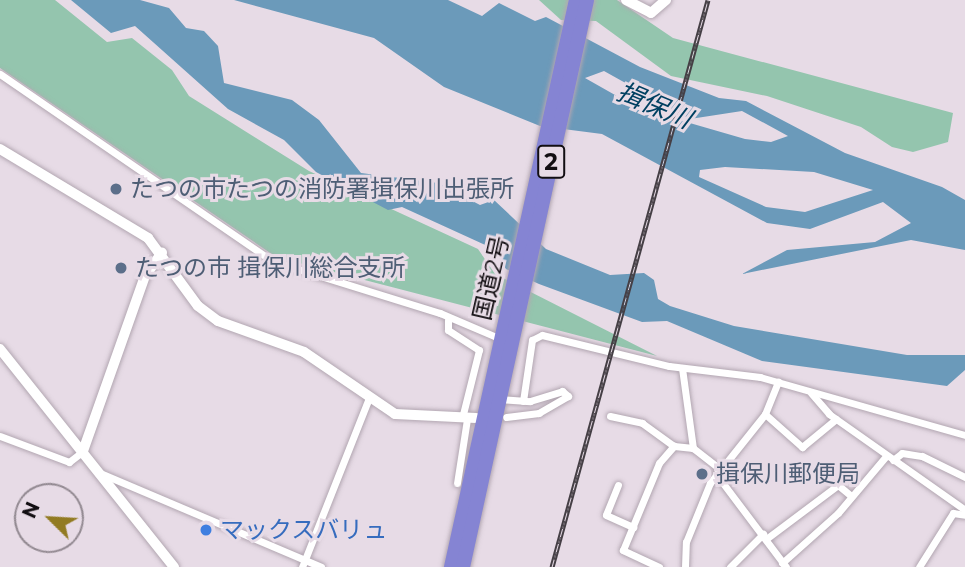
<!DOCTYPE html>
<meta charset="utf-8">
<style>
body{margin:0}
#map{position:relative;width:965px;height:567px;overflow:hidden;background:#e7dbe6;font-family:Montserrat,"Noto Sans JP",sans-serif}
div>[style]{position:absolute}
[style*='--x']{left:calc(var(--x)*1px);top:calc(var(--y)*1px);width:calc(var(--w)*1px);rotate:calc(var(--a)*1deg)}
.green>*{inset:0;background:#94c5ae}
.water>*{inset:0;background:#6b9aba}
.roads{filter:drop-shadow(0 0 2px #b2a6b1) drop-shadow(0 0 2px #b2a6b1)}
.street>*{height:7px;margin:-3.5px;padding:0 3.5px;transform-origin:3.5px;border-radius:3.5px;background:#fff}
.secondary>*{height:10px;margin:-5px;padding:0 5px;transform-origin:5px;border-radius:5px;background:#fff}
.highway>*{height:14px;margin:-7px;padding:0 7px;transform-origin:7px;border-radius:7px;background:#8584d3}
.rail>*{height:5px;margin-top:-2.5px;transform-origin:0;background:repeating-linear-gradient(90deg,#e7dbe6 0 8px,#453f45 0 16px);box-sizing:border-box;border-block:2px solid #453f45}
.dots>*{width:19px;height:19px;translate:-50% -50%;box-sizing:border-box;border:4px solid #e7dbe6;border-radius:50%}
span{translate:-50% -50%;white-space:nowrap;text-align:center;line-height:1.15;-webkit-text-stroke:6px #e7dbe6;paint-order:stroke}
.shield-label span{padding:2px 5px;background:#e7dbe6;border:2px solid;border-radius:5px;-webkit-text-stroke-width:0}
.shield-label{font-size:23px;color:#120e12;font-weight:700}
.service-label{font-size:24px;color:#4e5e75}
.left{translate:0 -50%;text-align:left}
.street-label{font-size:24px;color:#120e12}
.shop-label{font-size:24px;color:#366cbe}
.water-label{font-size:26px;color:#014061;font-style:italic}
.north{position:absolute;left:14px;top:483px;width:70px;height:70px;box-sizing:border-box;background:#e7dbe6;border:2px solid #928991;border-radius:50%;rotate:294deg;font-size:19px;font-weight:700;line-height:28px;text-align:center;color:#120e12}
.north::after{content:'';display:block;margin:auto;width:24px;height:32px;background:#927b22;clip-path:polygon(50% 0,100% 100%,50% 72%,0 100%)}
</style>
<div id="map">
<div class="green">
<i style="clip-path:polygon(0 0,55px 0,107px 42px,132px 38px,172px 70px,189px 96px,309px 171px,478px 249px,495px 274px,657px 356px,276px 257px,0 68px)"></i>
<i style="clip-path:polygon(539px 0,617px 0,673px 38px,953px 113px,948px 142px,913px 152px,892px 147px,861px 127px,767px 96px,671px 76px,596px 21px,561px 20px)"></i>
</div>
<div class="water">
<i style="clip-path:polygon(71px 0,140px 0,169px 8px,186px 28px,204px 31px,218px 46px,224px 83px,292px 100px,319px 120px,361px 173px,438px 183px,480px 205px,494px 200px,546px 249px,610px 275px,644px 273px,654px 280px,658px 299px,670px 306px,734px 326px,907px 355px,965px 355px,965px 370px,947px 386px,762px 361px,667px 321px,642px 322px,539px 284px,506px 269px,494px 249px,402px 207px,388px 210px,316px 172px,284px 140px,228px 109px,135px 26px,111px 33px)"></i>
<i style="clip-path:polygon(evenodd,234px 0,448px 0,482px 16px,499px 3px,535px 21px,546px 17px,640px 67px,719px 98px,746px 101px,845px 153px,942px 187px,965px 200px,965px 250px,911px 240px,742px 274px,787px 250px,875px 242px,911px 223px,883px 202px,810px 229px,767px 223px,602px 134px,540px 126px,444px 87px,374px 38px,234px 0,604px 71px,690px 119px,742px 111px,788px 136px,771px 142px,745px 139px,638px 108px,585px 78px,604px 71px,234px 0,725px 167px,814px 172px,873px 190px,805px 212px,766px 207px,699px 177px,700px 170px,725px 167px)"></i>
</div>
<div class="roads">
<div class="street">
<i style="--x:0;--y:74;--w:330;--a:34.5"></i>
<i style="--x:272;--y:261;--w:176;--a:17.2"></i>
<i style="--x:440;--y:313;--w:66;--a:23.1"></i>
<i style="--x:448;--y:320;--w:10;--a:90"></i>
<i style="--x:448;--y:330;--w:37;--a:33"></i>
<i style="--x:479;--y:350;--w:70;--a:104"></i>
<i style="--x:682;--y:368;--w:81;--a:82.2"></i>
<i style="--x:693;--y:448;--w:33;--a:38"></i>
<i style="--x:811;--y:393;--w:28;--a:49"></i>
<i style="--x:829;--y:414;--w:166;--a:35.2"></i>
<i style="--x:499;--y:399;--w:31;--a:4"></i>
<i style="--x:530;--y:401;--w:34;--a:-17"></i>
<i style="--x:562;--y:391;--w:8;--a:40"></i>
<i style="--x:568;--y:396;--w:34;--a:150"></i>
<i style="--x:539;--y:413;--w:33;--a:173"></i>
<i style="--x:523;--y:401;--w:62;--a:-81.6"></i>
<i style="--x:532;--y:340;--w:11;--a:-27"></i>
<i style="--x:542;--y:335;--w:131;--a:13.7"></i>
<i style="--x:669;--y:366;--w:92;--a:6.9"></i>
<i style="--x:760;--y:377;--w:213;--a:15.8"></i>
<i style="--x:765;--y:414;--w:50;--a:41.7"></i>
<i style="--x:802;--y:447;--w:44;--a:-39.5"></i>
<i style="--x:610;--y:416;--w:33;--a:12"></i>
<i style="--x:642;--y:423;--w:39;--a:36"></i>
<i style="--x:0;--y:436;--w:74;--a:20.6"></i>
<i style="--x:69;--y:462;--w:18;--a:-38"></i>
<i style="--x:893;--y:460;--w:11;--a:-38"></i>
<i style="--x:902;--y:453;--w:20;--a:9"></i>
<i style="--x:922;--y:456;--w:48;--a:26"></i>
<i style="--x:100;--y:473;--w:240;--a:23"></i>
<i style="--x:716;--y:474;--w:116;--a:53"></i>
<i style="--x:457;--y:483;--w:65;--a:-81.1"></i>
<i style="--x:618;--y:485;--w:32;--a:112"></i>
<i style="--x:606;--y:515;--w:30;--a:24"></i>
<i style="--x:766;--y:539;--w:90;--a:-36.9"></i>
<i style="--x:838;--y:485;--w:17;--a:40"></i>
<i style="--x:782;--y:563;--w:75;--a:-41.8"></i>
<i style="--x:838;--y:513;--w:75;--a:-49.9"></i>
<i style="--x:302;--y:567;--w:180;--a:-68.4"></i>
<i style="--x:659;--y:567;--w:40;--a:-155"></i>
<i style="--x:623;--y:550;--w:94;--a:-67.5"></i>
<i style="--x:659;--y:463;--w:23;--a:-49"></i>
<i style="--x:674;--y:446;--w:19;--a:6"></i>
<i style="--x:685;--y:567;--w:25;--a:-88"></i>
<i style="--x:686;--y:542;--w:64;--a:-67.9"></i>
<i style="--x:710;--y:483;--w:88;--a:-51.4"></i>
<i style="--x:765;--y:414;--w:35;--a:-68"></i>
<i style="--x:730;--y:567;--w:47;--a:-45"></i>
<i style="--x:919;--y:567;--w:64;--a:-57.8"></i>
<i style="--x:953;--y:513;--w:12;--a:9"></i>
</div>
<div class="secondary">
<i style="--x:626;--y:0;--w:28;--a:27"></i>
<i style="--x:651;--y:13;--w:20;--a:-41"></i>
<i style="--x:0;--y:149;--w:173;--a:31"></i>
<i style="--x:148;--y:238;--w:84;--a:53.7"></i>
<i style="--x:198;--y:306;--w:25;--a:37"></i>
<i style="--x:218;--y:321;--w:91;--a:19.8"></i>
<i style="--x:304;--y:352;--w:110;--a:34.3"></i>
<i style="--x:395;--y:414;--w:81;--a:2.8"></i>
<i style="--x:0;--y:349;--w:279;--a:51.4"></i>
<i style="--x:83;--y:451;--w:186;--a:-70.5"></i>
<i style="--x:145;--y:276;--w:29;--a:-54"></i>
</div>
<div class="highway">
<i style="--x:451;--y:567;--w:581;--a:-77.57"></i>
<i style="--x:463;--y:567;--w:580;--a:-77.66"></i>
</div>
</div>
<div class="rail">
<i style="--x:552;--y:567;--w:588;--a:-74.62"></i>
</div>
<div class="dots">
<i style="left:116px;top:189px;background:#5c6f8a"></i>
<i style="left:121px;top:268px;background:#5c6f8a"></i>
<i style="left:702px;top:474px;background:#5c6f8a"></i>
<i style="left:206px;top:530px;background:#3f7fe0"></i>
</div>
<div class="shield-label">
<span style="left:551px;top:162px">2</span>
</div>
<div class="service-label">
<span class="left" style="left:130px;top:189px">たつの市たつの消防署揖保川出張所</span>
<span class="left" style="left:135px;top:268px">たつの市 揖保川総合支所</span>
<span class="left" style="left:716px;top:474px">揖保川郵便局</span>
</div>
<div class="street-label">
<span style="left:491px;top:278px;rotate:-77deg">国道2号</span>
</div>
<div class="shop-label">
<span class="left" style="left:220px;top:530px">マックスバリュ</span>
</div>
<div class="water-label">
<span style="left:654px;top:106px;rotate:23deg">揖保川</span>
</div>
<div class="north">N</div>
</div>
